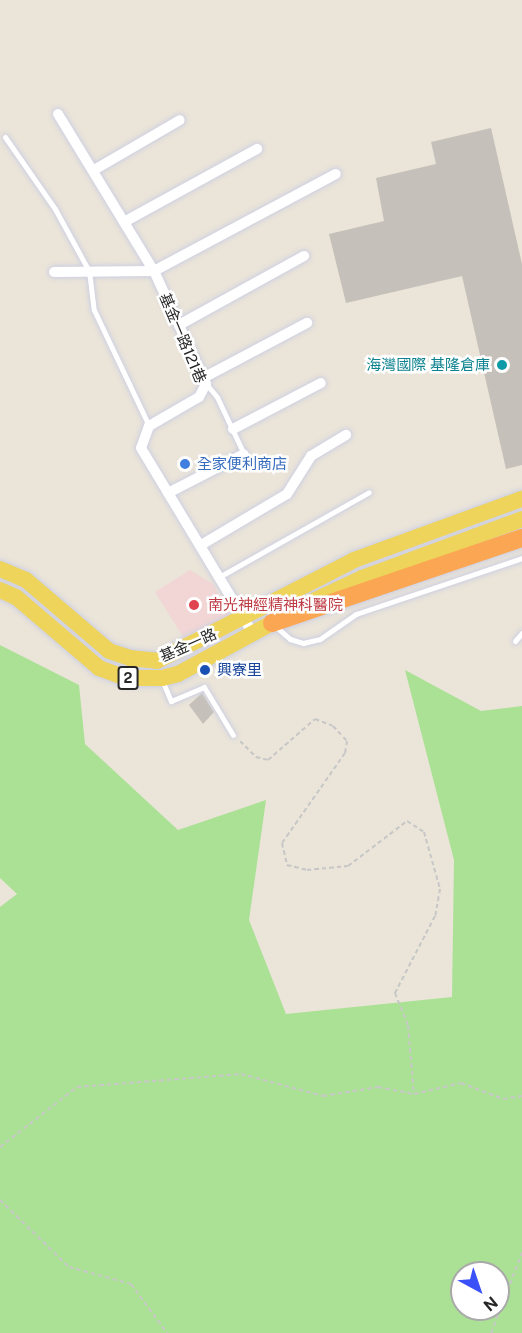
<!DOCTYPE html>
<meta charset="utf-8">
<style>
body{margin:0}
#map{position:relative;width:522px;height:1333px;overflow:hidden;background:#eae4d9;font-family:"Public Sans","Noto Sans TC",sans-serif}
div>[style]{position:absolute}
[style*='--x']{left:calc(var(--x)*1px);top:calc(var(--y)*1px);width:calc(var(--w)*1px);rotate:calc(var(--a)*1deg)}
.medical>*{inset:0;background:#f1d6d5}
.green>*{inset:0;background:#aae195}
.building>*{inset:0;background:#c5c0b9}
.path>*{height:2px;margin-top:-1px;transform-origin:0;background:repeating-linear-gradient(90deg,#c7c7c7 0 4.5px,transparent 0 7.5px)}
.roads{filter:drop-shadow(0 0 2px #ced0e1) drop-shadow(0 0 2px #ced0e1)}
.service>*{height:5px;margin:-2.5px;padding:0 2.5px;transform-origin:2.5px;border-radius:2.5px;background:#fff}
.minor>*{height:10px;margin:-5px;padding:0 5px;transform-origin:5px;border-radius:5px;background:#fff}
.primary>*{height:16px;margin:-8px;padding:0 8px;transform-origin:8px;border-radius:8px;background:#eed45a}
.motorway>*{height:18px;margin:-9px;padding:0 9px;transform-origin:9px;border-radius:9px;background:#fba652}
.dots>*{width:16px;height:16px;translate:-50% -50%;box-sizing:border-box;border:3px solid #fff;border-radius:50%}
span{translate:-50% -50%;white-space:nowrap;text-align:center;line-height:1.15;-webkit-text-stroke:5px #fff;paint-order:stroke}
.shield-label span{padding:2px 4px;background:#fff;border:2px solid;border-radius:4px;-webkit-text-stroke-width:0}
.shield-label{font-size:14px;color:#272727;font-weight:700}
.street-label{font-size:15px;color:#272727}
.culture-label{font-size:15px;color:#0d838f}
.right{translate:-100% -50%;text-align:right}
.shop-label{font-size:15px;color:#366cbe}
.left{translate:0 -50%;text-align:left}
.health-label{font-size:15px;color:#be3a42}
.transit-label{font-size:15px;color:#164399}
.north{position:absolute;left:450px;top:1261px;width:60px;height:60px;box-sizing:border-box;background:#fff;border:2px solid #a9a9a9;border-radius:50%;rotate:140deg;font-size:16px;font-weight:700;line-height:24px;text-align:center;color:#272727}
.north::after{content:'';display:block;margin:auto;width:21px;height:27px;background:#3951f7;clip-path:polygon(50% 0,100% 100%,50% 72%,0 100%)}
</style>
<div id="map">
<div class="medical">
<i style="clip-path:polygon(190px 570px,213px 584px,232px 619px,187px 643px,155px 592px)"></i>
</div>
<div class="green">
<i style="clip-path:polygon(evenodd,0 645px,79px 685px,85px 744px,178px 830px,266px 800px,249px 920px,286px 1014px,452px 997px,454px 860px,405px 670px,481px 711px,522px 706px,522px 1333px,0 1333px,0 907px,17px 894px,0 878px,0 645px,462px 1273px,498px 1273px,498px 1309px,462px 1309px,462px 1273px)"></i>
</div>
<div class="building">
<i style="clip-path:polygon(491px 128px,522px 264px,522px 465px,506px 469px,462px 276px,346px 303px,329px 234px,384px 221px,376px 178px,436px 164px,431px 142px)"></i>
<i style="clip-path:polygon(202px 693px,214px 712px,203px 724px,189px 705px)"></i>
</div>
<div class="path">
<i style="--x:240;--y:741;--w:23;--a:45"></i>
<i style="--x:256;--y:757;--w:12;--a:14"></i>
<i style="--x:268;--y:760;--w:62;--a:-41.1"></i>
<i style="--x:315;--y:719;--w:19;--a:21"></i>
<i style="--x:333;--y:726;--w:21;--a:47"></i>
<i style="--x:347;--y:741;--w:12;--a:99"></i>
<i style="--x:345;--y:753;--w:110;--a:125"></i>
<i style="--x:282;--y:843;--w:23;--a:77"></i>
<i style="--x:287;--y:865;--w:21;--a:14"></i>
<i style="--x:307;--y:870;--w:41;--a:-5.6"></i>
<i style="--x:348;--y:866;--w:74;--a:-37.3"></i>
<i style="--x:407;--y:821;--w:20;--a:33"></i>
<i style="--x:424;--y:832;--w:59;--a:74.3"></i>
<i style="--x:440;--y:889;--w:27;--a:100"></i>
<i style="--x:435;--y:916;--w:87;--a:117.5"></i>
<i style="--x:395;--y:993;--w:35;--a:68"></i>
<i style="--x:408;--y:1026;--w:68;--a:85"></i>
<i style="--x:0;--y:1147;--w:98;--a:-37.9"></i>
<i style="--x:77;--y:1087;--w:165;--a:-4.5"></i>
<i style="--x:241;--y:1074;--w:85;--a:15"></i>
<i style="--x:323;--y:1096;--w:56;--a:-9.3"></i>
<i style="--x:378;--y:1087;--w:37;--a:11"></i>
<i style="--x:414;--y:1094;--w:48;--a:-13.2"></i>
<i style="--x:461;--y:1083;--w:45;--a:20.9"></i>
<i style="--x:503;--y:1099;--w:19;--a:-9"></i>
<i style="--x:0;--y:1200;--w:96;--a:44.2"></i>
<i style="--x:69;--y:1267;--w:64;--a:15.3"></i>
<i style="--x:131;--y:1284;--w:61;--a:53.7"></i>
<i style="--x:491;--y:1333;--w:86;--a:-68.8"></i>
</div>
<div class="roads">
<div class="service">
<i style="--x:5;--y:137;--w:88;--a:55.2"></i>
<i style="--x:55;--y:209;--w:71;--a:61.3"></i>
<i style="--x:89;--y:271;--w:39;--a:83"></i>
<i style="--x:94;--y:310;--w:128;--a:64.6"></i>
<i style="--x:207;--y:385;--w:16;--a:50"></i>
<i style="--x:217;--y:397;--w:63;--a:64.7"></i>
<i style="--x:219;--y:577;--w:172;--a:-29.5"></i>
<i style="--x:274;--y:625;--w:21;--a:41"></i>
<i style="--x:290;--y:639;--w:14;--a:17"></i>
<i style="--x:303;--y:643;--w:17;--a:-13"></i>
<i style="--x:320;--y:639;--w:44;--a:-34.8"></i>
<i style="--x:356;--y:614;--w:175;--a:-18.6"></i>
<i style="--x:515;--y:641;--w:11;--a:-49"></i>
<i style="--x:162;--y:680;--w:23;--a:67"></i>
<i style="--x:171;--y:701;--w:36;--a:-23"></i>
<i style="--x:204;--y:687;--w:56;--a:58.9"></i>
</div>
<div class="minor">
<i style="--x:58;--y:114;--w:184;--a:58.6"></i>
<i style="--x:154;--y:271;--w:124;--a:65.3"></i>
<i style="--x:206;--y:384;--w:15;--a:118"></i>
<i style="--x:199;--y:397;--w:58;--a:149.9"></i>
<i style="--x:149;--y:426;--w:23;--a:110"></i>
<i style="--x:141;--y:448;--w:217;--a:58.9"></i>
<i style="--x:94;--y:170;--w:99;--a:-30.2"></i>
<i style="--x:124;--y:222;--w:152;--a:-28.8"></i>
<i style="--x:54;--y:272;--w:100;--a:-0.6"></i>
<i style="--x:154;--y:271;--w:206;--a:-28.1"></i>
<i style="--x:179;--y:325;--w:143;--a:-28.9"></i>
<i style="--x:203;--y:378;--w:118;--a:-27.9"></i>
<i style="--x:233;--y:429;--w:99;--a:-27.6"></i>
<i style="--x:168;--y:493;--w:85;--a:-27.2"></i>
<i style="--x:201;--y:545;--w:100;--a:-30.7"></i>
<i style="--x:287;--y:494;--w:45;--a:-57.7"></i>
<i style="--x:311;--y:456;--w:41;--a:-31"></i>
</div>
<div class="primary">
<i style="--x:0;--y:569;--w:28;--a:23"></i>
<i style="--x:26;--y:580;--w:109;--a:40.5"></i>
<i style="--x:109;--y:651;--w:22;--a:18"></i>
<i style="--x:130;--y:658;--w:27;--a:6"></i>
<i style="--x:157;--y:661;--w:221;--a:-27.1"></i>
<i style="--x:354;--y:560;--w:179;--a:-20"></i>
<i style="--x:0;--y:590;--w:17;--a:24"></i>
<i style="--x:16;--y:597;--w:109;--a:40.5"></i>
<i style="--x:99;--y:668;--w:29;--a:20"></i>
<i style="--x:126;--y:678;--w:36;--a:0"></i>
<i style="--x:162;--y:678;--w:16;--a:-14"></i>
<i style="--x:178;--y:674;--w:122;--a:-28.5"></i>
<i style="--x:307;--y:604;--w:61;--a:-25.3"></i>
<i style="--x:362;--y:578;--w:171;--a:-20.2"></i>
</div>
<div class="motorway">
<i style="--x:272;--y:623;--w:264;--a:-18.8"></i>
</div>
</div>
<div class="dots">
<i style="left:502px;top:365px;background:#0f9aa8"></i>
<i style="left:185px;top:464px;background:#3f7fe0"></i>
<i style="left:194px;top:605px;background:#e0444e"></i>
<i style="left:205px;top:670px;background:#1a4fb4"></i>
</div>
<div class="shield-label">
<span style="left:128px;top:678px">2</span>
</div>
<div class="street-label">
<span style="left:183px;top:338px;rotate:67deg">基金一路121巷</span>
<span style="left:188px;top:645px;rotate:-24deg">基金一路</span>
</div>
<div class="culture-label">
<span class="right" style="left:490px;top:365px">海灣國際 基隆倉庫</span>
</div>
<div class="shop-label">
<span class="left" style="left:197px;top:464px">全家便利商店</span>
</div>
<div class="health-label">
<span class="left" style="left:208px;top:605px">南光神經精神科醫院</span>
</div>
<div class="transit-label">
<span class="left" style="left:217px;top:670px">興寮里</span>
</div>
<div class="north">N</div>
</div>
